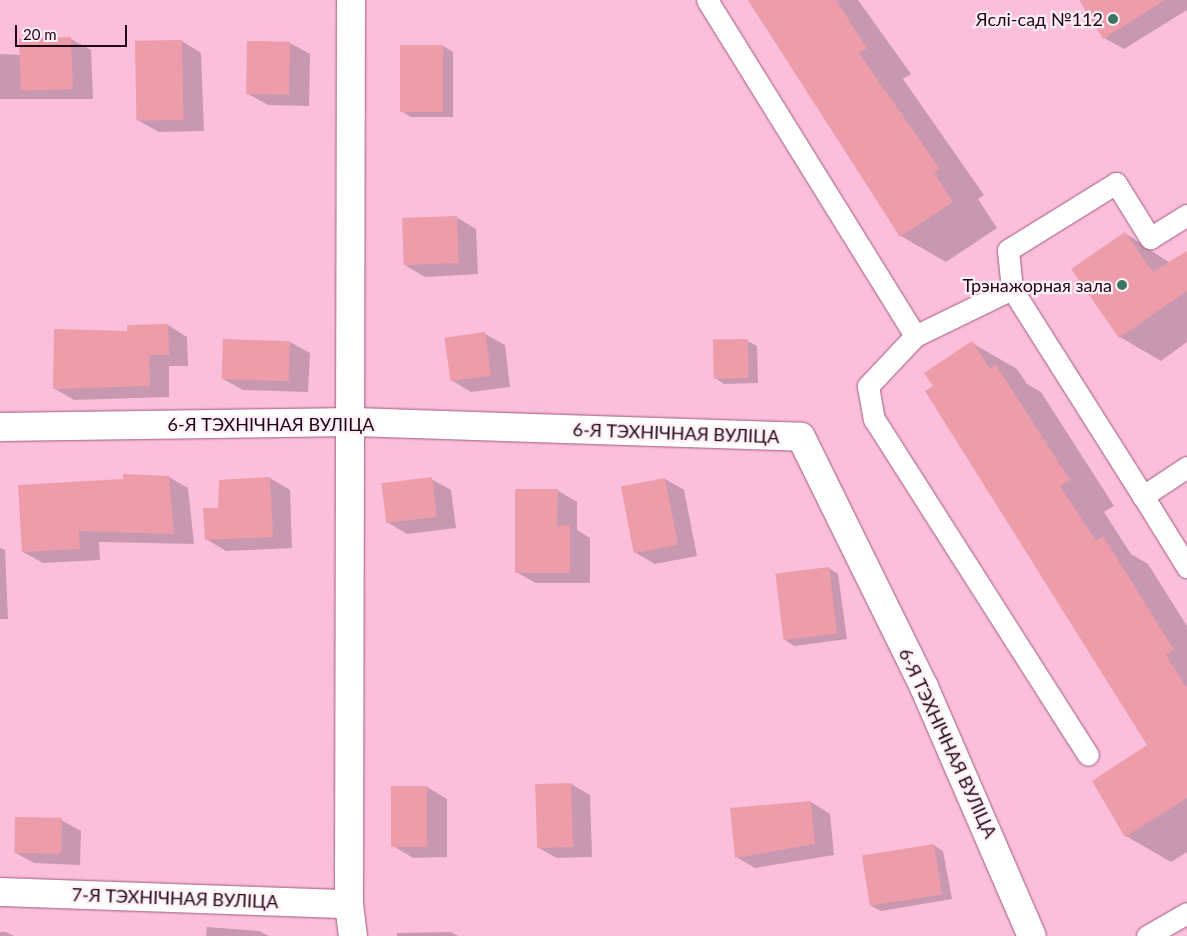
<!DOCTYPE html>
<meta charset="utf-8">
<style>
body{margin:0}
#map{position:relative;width:1187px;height:936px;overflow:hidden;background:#fbbfdc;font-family:Lato,sans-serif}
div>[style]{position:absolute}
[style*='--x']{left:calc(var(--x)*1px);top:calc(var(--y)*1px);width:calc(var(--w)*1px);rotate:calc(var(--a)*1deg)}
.shadow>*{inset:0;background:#0003}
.building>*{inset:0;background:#ed9ca9;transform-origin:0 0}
.roads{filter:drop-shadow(0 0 1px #a05d7f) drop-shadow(0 0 1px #a05d7f)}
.lane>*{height:21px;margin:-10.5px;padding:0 10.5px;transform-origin:10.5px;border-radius:10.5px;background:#fff}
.street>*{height:28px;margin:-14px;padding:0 14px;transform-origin:14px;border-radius:14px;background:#fff}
.dots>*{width:14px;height:14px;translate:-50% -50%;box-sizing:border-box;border:2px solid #ffeff6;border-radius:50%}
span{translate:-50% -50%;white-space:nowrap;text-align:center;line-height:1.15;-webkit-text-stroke:4.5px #ffeff6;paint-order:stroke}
.poi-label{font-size:18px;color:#210715}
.right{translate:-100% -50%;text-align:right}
.street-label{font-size:18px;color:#210715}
.scale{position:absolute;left:15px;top:25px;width:112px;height:22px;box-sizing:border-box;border:2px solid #210715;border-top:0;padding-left:6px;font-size:15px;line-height:18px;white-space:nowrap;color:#210715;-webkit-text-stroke:4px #ffeff6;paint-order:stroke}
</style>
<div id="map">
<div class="shadow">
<i style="clip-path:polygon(748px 0,858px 0,911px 74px,903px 79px,984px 195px,978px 199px,997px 228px,946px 262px,901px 236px)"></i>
<i style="clip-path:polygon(1080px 0,1187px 0,1187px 10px,1124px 49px,1104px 38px)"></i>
<i style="clip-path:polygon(71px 39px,91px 50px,93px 99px,0 99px,0 54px,21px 55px)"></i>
<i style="clip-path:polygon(182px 41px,201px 53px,204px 131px,159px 132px,139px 121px)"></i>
<i style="clip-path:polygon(290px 43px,310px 54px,309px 106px,268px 105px,248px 94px)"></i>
<i style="clip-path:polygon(443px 46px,453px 52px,453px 117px,411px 117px,401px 111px)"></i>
<i style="clip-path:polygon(456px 217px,476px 229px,478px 274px,425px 277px,406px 266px)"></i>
<i style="clip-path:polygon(1125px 233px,1170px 263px,1187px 252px,1187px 342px,1161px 361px,1120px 337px,1073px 269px)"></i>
<i style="clip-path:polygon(168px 325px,187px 337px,188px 366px,169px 366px,169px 397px,74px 400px,55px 389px,129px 332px)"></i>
<i style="clip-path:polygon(485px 334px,505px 345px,510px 387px,471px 392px,451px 380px)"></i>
<i style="clip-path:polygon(747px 341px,757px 346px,758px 383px,724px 384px,715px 378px)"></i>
<i style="clip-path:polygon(290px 342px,310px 353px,308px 392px,243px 390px,223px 379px)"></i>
<i style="clip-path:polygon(972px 343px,1017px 369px,1027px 384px,1041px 392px,1114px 506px,1104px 512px,1131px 554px,1148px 564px,1187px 626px,1187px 852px,1171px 862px,1126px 836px,1149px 746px,934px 387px)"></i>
<i style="clip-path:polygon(169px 477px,188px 488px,194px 544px,99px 542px,100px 560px,43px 563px,23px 552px)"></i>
<i style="clip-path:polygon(270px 478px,290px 490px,292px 548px,226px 551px,206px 539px,219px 509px)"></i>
<i style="clip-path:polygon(431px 479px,451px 490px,456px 528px,407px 534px,387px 522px)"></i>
<i style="clip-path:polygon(665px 479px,684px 490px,697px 556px,655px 564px,636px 553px)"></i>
<i style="clip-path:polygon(557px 490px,577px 502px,577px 530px,590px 538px,590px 583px,536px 583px,516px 572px)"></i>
<i style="clip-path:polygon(0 548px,5px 550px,8px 619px,0 619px)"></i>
<i style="clip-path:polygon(829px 568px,838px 574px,847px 639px,794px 646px,785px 640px)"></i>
<i style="clip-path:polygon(571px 784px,590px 795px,592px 857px,557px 858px,537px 847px)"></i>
<i style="clip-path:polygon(427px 787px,447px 799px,447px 857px,413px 858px,393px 846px)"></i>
<i style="clip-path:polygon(811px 802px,830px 814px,834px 855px,755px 868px,736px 857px)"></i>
<i style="clip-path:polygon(61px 820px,81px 831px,80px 865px,34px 863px,14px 852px)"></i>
<i style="clip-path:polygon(933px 845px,943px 851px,952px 899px,881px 911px,871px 906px)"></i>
<i style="clip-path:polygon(207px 927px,259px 931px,269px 936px,206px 936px)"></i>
<i style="clip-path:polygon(0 932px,6px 932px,14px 936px,0 936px)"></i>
<i style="clip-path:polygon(451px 932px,458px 936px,397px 936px,397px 933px)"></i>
</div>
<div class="building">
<i style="clip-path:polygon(748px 0,836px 0,867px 48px,859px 53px,940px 169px,934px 173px,953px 202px,900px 237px)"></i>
<i style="clip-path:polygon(1079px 0,1165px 0,1103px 39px)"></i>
<i style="left:71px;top:37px;width:52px;height:52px;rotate:88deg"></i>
<i style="left:182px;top:40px;width:80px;height:47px;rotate:89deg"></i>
<i style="left:247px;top:41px;width:43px;height:53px;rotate:1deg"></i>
<i style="left:400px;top:45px;width:43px;height:67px"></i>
<i style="left:457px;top:216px;width:47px;height:55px;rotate:88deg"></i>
<i style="clip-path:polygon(1125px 232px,1153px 272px,1187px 251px,1187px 291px,1119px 338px,1071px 269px)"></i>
<i style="clip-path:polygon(168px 324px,169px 355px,149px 355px,150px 386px,53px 389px,54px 329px,127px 331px,127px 325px)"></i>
<i style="left:485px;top:332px;width:44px;height:41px;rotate:82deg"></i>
<i style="left:223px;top:339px;width:67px;height:40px;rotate:2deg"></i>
<i style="left:748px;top:339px;width:39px;height:35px;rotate:89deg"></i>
<i style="clip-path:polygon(972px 341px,990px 369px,996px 365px,1070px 480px,1060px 486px,1096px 541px,1103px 536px,1130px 579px,1174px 650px,1166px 655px,1187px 688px,1187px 798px,1125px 837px,1092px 781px,1147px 745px,925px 391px,933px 386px,924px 373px)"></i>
<i style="clip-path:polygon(123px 474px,169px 476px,174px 534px,79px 531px,80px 549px,22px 552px,18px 485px,123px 479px)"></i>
<i style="clip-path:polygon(270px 477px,273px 537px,205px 540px,203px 508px,218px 508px,219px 480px)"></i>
<i style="left:432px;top:477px;width:40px;height:51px;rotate:83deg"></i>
<i style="left:665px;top:478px;width:68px;height:45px;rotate:79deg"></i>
<i style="clip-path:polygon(515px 489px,558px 489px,557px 526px,570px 525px,570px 573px,515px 573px)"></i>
<i style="left:829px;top:567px;width:67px;height:54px;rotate:83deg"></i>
<i style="left:571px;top:783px;width:64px;height:36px;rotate:88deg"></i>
<i style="left:391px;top:786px;width:36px;height:61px"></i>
<i style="clip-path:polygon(811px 801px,815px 844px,735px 858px,730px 808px)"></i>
<i style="left:15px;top:817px;width:47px;height:36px;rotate:1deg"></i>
<i style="left:934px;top:844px;width:51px;height:73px;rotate:81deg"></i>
</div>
<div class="roads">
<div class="lane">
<i style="--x:707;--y:0;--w:395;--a:58.2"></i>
<i style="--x:915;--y:336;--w:108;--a:-25.9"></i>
<i style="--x:1012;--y:289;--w:245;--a:57.7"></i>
<i style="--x:1012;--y:289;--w:39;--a:-96"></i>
<i style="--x:1008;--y:250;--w:127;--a:-31.8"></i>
<i style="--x:1116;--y:183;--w:65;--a:58.3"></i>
<i style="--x:1150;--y:238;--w:44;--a:-31.9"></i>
<i style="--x:915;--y:336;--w:69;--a:133.2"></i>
<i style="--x:868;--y:386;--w:34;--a:80"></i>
<i style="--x:874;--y:419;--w:398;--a:57.5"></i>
<i style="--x:1187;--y:467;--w:53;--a:146.6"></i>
<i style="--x:1143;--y:496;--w:84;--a:58.2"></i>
<i style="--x:1147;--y:936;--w:46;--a:-29.9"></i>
</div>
<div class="street">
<i style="--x:351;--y:0;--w:904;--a:90.13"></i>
<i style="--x:349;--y:904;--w:32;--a:83"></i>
<i style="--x:0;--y:427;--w:354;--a:-0.8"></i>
<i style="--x:354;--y:422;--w:447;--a:1.9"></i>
<i style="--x:801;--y:437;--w:279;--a:63.8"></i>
<i style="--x:924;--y:687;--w:271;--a:66.6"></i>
<i style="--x:0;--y:892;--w:349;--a:2"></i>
</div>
</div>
<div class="dots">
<i style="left:1113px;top:19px;background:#3b7762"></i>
<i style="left:1122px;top:285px;background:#3b7762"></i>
</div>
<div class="poi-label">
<span class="right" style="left:1103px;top:19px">Яслі-сад №112</span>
<span class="right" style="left:1112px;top:285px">Трэнажорная зала</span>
</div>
<div class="street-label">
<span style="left:271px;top:424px">6-Я ТЭХНІЧНАЯ ВУЛІЦА</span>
<span style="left:676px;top:433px;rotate:2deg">6-Я ТЭХНІЧНАЯ ВУЛІЦА</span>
<span style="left:948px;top:743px;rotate:65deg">6-Я ТЭХНІЧНАЯ ВУЛІЦА</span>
<span style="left:175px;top:898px;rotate:2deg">7-Я ТЭХНІЧНАЯ ВУЛІЦА</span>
</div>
<div class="scale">20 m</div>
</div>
